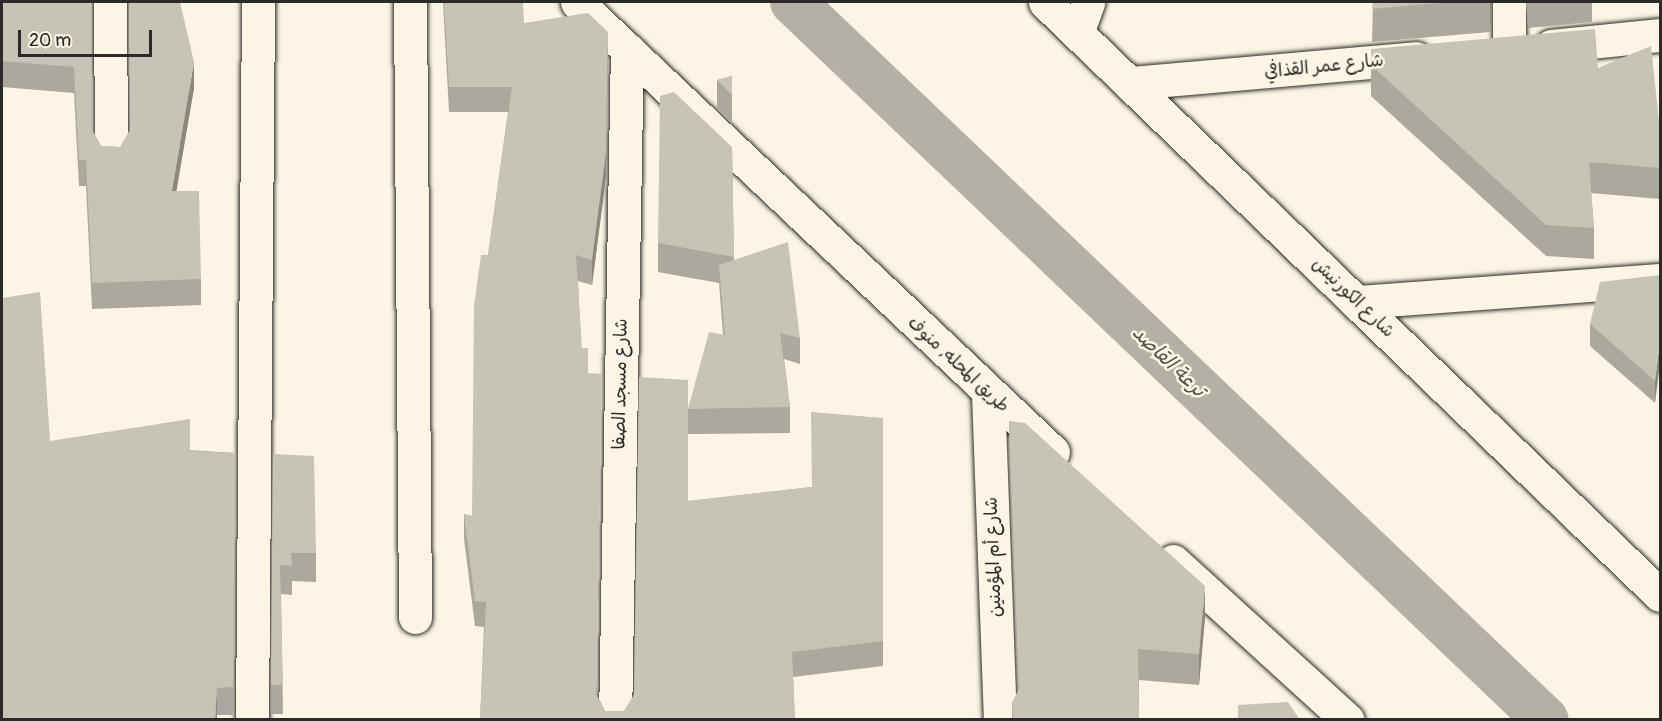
<!DOCTYPE html>
<meta charset="utf-8">
<style>
body{margin:0}
#map{position:relative;width:1662px;height:721px;overflow:hidden;background:#fcf5e5;font-family:Pangolin,"Playpen Sans Arabic",sans-serif}
div>[style]{position:absolute}
[style*='--x']{left:calc(var(--x)*1px);top:calc(var(--y)*1px);width:calc(var(--w)*1px);rotate:calc(var(--a)*1deg)}
.canal>*{height:46px;margin:-23px;padding:0 23px;transform-origin:23px;border-radius:23px;background:#b4b0a5}
.roads{filter:drop-shadow(0 0 2px #2b2b2b) drop-shadow(0 0 2px #2b2b2b)}
.minor>*{height:33px;margin:-16.5px;padding:0 16.5px;transform-origin:16.5px;border-radius:16.5px;background:#fcf5e5}
.major>*{height:33px;margin:-16.5px;padding:0 16.5px;transform-origin:16.5px;border-radius:16.5px;background:#fcf5e5}
.wall>*{inset:0;background:#aca89d}
.shaded-wall>*{inset:0;background:#8c8880}
.building>*{inset:0;background:#c8c3b7}
span{translate:-50% -50%;white-space:nowrap;text-align:center;line-height:1.15;-webkit-text-stroke:5px #fcf5e5;paint-order:stroke}
.street-label{font-size:18px;color:#2b2b2b}
.water-label{font-size:20px;color:#545350;font-style:italic}
.frame{position:absolute;inset:0;border:3px solid #2b2b2b;pointer-events:none}
.scale{position:absolute;left:18px;top:30px;width:134px;height:27px;box-sizing:border-box;border:3px solid #2b2b2b;border-top:0;padding-left:8px;font-size:18px;line-height:21px;white-space:nowrap;color:#2b2b2b;-webkit-text-stroke:4px #fcf5e5;paint-order:stroke}
</style>
<div id="map">
<div class="canal">
<i style="--x:793;--y:2;--w:1040;--a:43.64"></i>
</div>
<div class="roads">
<div class="minor">
<i style="--x:110;--y:2;--w:154;--a:89.6"></i>
<i style="--x:410;--y:2;--w:615;--a:89.53"></i>
<i style="--x:1509;--y:2;--w:49;--a:90"></i>
<i style="--x:1077;--y:33;--w:33;--a:-70"></i>
<i style="--x:1551;--y:46;--w:110;--a:-5.8"></i>
<i style="--x:1131;--y:83;--w:286;--a:-5"></i>
<i style="--x:1358;--y:302;--w:303;--a:-4.2"></i>
<i style="--x:988;--y:394;--w:326;--a:87.9"></i>
<i style="--x:252;--y:720;--w:718;--a:-89.52"></i>
<i style="--x:615;--y:720;--w:671;--a:-88.98"></i>
</div>
<div class="major">
<i style="--x:577;--y:2;--w:655;--a:43.39"></i>
<i style="--x:1045;--y:2;--w:854;--a:43.96"></i>
<i style="--x:1173;--y:561;--w:236;--a:42.3"></i>
</div>
</div>
<div class="wall">
<i style="clip-path:polygon(2px 2px,91px 2px,92px 130px,101px 146px,120px 147px,194px 88px,176px 191px,201px 279px,201px 305px,92px 309px,86px 186px,79px 186px,74px 93px,2px 87px)"></i>
<i style="clip-path:polygon(443px 2px,520px 2px,524px 23px,608px 58px,606px 177px,592px 285px,578px 281px,597px 695px,605px 711px,624px 711px,634px 695px,688px 501px,812px 487px,883px 418px,883px 666px,793px 677px,795px 720px,480px 720px,484px 627px,475px 626px,464px 539px,464px 514px,472px 516px,488px 255px,508px 112px,449px 112px)"></i>
<i style="clip-path:polygon(1373px 2px,1492px 2px,1490px 32px,1372px 42px)"></i>
<i style="clip-path:polygon(1526px 2px,1592px 2px,1592px 22px,1528px 28px)"></i>
<i style="clip-path:polygon(1371px 49px,1598px 68px,1660px 130px,1660px 199px,1591px 193px,1594px 228px,1594px 259px,1546px 256px,1371px 96px)"></i>
<i style="clip-path:polygon(732px 76px,732px 124px,717px 109px,717px 80px)"></i>
<i style="clip-path:polygon(732px 147px,734px 260px,800px 338px,800px 364px,784px 359px,790px 407px,790px 433px,688px 434px,688px 409px,723px 335px,719px 283px,658px 272px,658px 243px)"></i>
<i style="clip-path:polygon(1660px 275px,1655px 403px,1590px 346px,1590px 324px)"></i>
<i style="clip-path:polygon(1009px 421px,1205px 617px,1199px 685px,1139px 680px,1139px 720px,1012px 720px,1012px 703px,1018px 691px,1009px 452px)"></i>
<i style="clip-path:polygon(50px 441px,235px 453px,233px 715px,217px 715px)"></i>
<i style="clip-path:polygon(273px 454px,316px 553px,316px 582px,292px 581px,292px 595px,281px 594px,283px 714px,271px 714px)"></i>
</div>
<div class="shaded-wall">
<i style="clip-path:polygon(1490px 2px,1492px 2px,1490px 32px)"></i>
<i style="clip-path:polygon(608px 32px,606px 177px,592px 285px,592px 260px)"></i>
<i style="clip-path:polygon(194px 62px,194px 88px,172px 217px,172px 191px)"></i>
<i style="clip-path:polygon(1660px 341px,1660px 363px,1655px 403px,1655px 381px)"></i>
<i style="clip-path:polygon(1205px 586px,1205px 617px,1199px 685px,1199px 654px)"></i>
<i style="clip-path:polygon(217px 688px,217px 720px,215px 720px)"></i>
</div>
<div class="building">
<i style="clip-path:polygon(2px 2px,91px 2px,92px 130px,101px 146px,120px 147px,130px 130px,129px 2px,180px 2px,194px 62px,172px 191px,199px 191px,201px 279px,92px 283px,86px 160px,79px 160px,74px 67px,2px 61px)"></i>
<i style="clip-path:polygon(444px 2px,523px 2px,524px 23px,588px 13px,608px 32px,606px 152px,592px 260px,576px 255px,582px 348px,588px 348px,588px 373px,602px 374px,596px 695px,605px 711px,624px 711px,634px 695px,639px 377px,688px 380px,688px 501px,812px 487px,811px 412px,883px 418px,883px 641px,792px 652px,795px 720px,480px 720px,486px 602px,475px 601px,464px 514px,472px 516px,474px 306px,481px 255px,488px 255px,512px 87px,449px 87px)"></i>
<i style="clip-path:polygon(1373px 2px,1450px 2px,1372px 9px)"></i>
<i style="clip-path:polygon(1595px 29px,1598px 68px,1651px 46px,1660px 130px,1660px 168px,1589px 162px,1594px 228px,1546px 225px,1371px 65px,1371px 49px)"></i>
<i style="clip-path:polygon(732px 76px,732px 95px,717px 80px)"></i>
<i style="clip-path:polygon(674px 92px,732px 147px,734px 257px,658px 243px,660px 96px)"></i>
<i style="clip-path:polygon(788px 242px,800px 338px,780px 333px,790px 407px,688px 409px,709px 332px,725px 335px,719px 265px)"></i>
<i style="clip-path:polygon(1660px 275px,1660px 341px,1655px 381px,1590px 324px,1600px 282px)"></i>
<i style="clip-path:polygon(40px 292px,50px 441px,190px 419px,190px 451px,235px 453px,233px 687px,217px 688px,215px 720px,2px 720px,2px 298px)"></i>
<i style="clip-path:polygon(1009px 421px,1025px 423px,1205px 586px,1199px 654px,1138px 649px,1139px 720px,1013px 720px,1012px 703px,1019px 689px)"></i>
<i style="clip-path:polygon(273px 454px,314px 456px,316px 553px,291px 553px,292px 566px,280px 565px,283px 685px,271px 685px)"></i>
<i style="clip-path:polygon(1288px 702px,1300px 720px,1238px 720px,1238px 705px)"></i>
</div>
<div class="street-label">
<span style="left:1324px;top:67px;rotate:-6deg">شارع عمر القذافي</span>
<span style="left:1353px;top:298px;rotate:44deg">شارع الكورنيش</span>
<span style="left:958px;top:365px;rotate:43deg">طريق المحله, منوف</span>
<span style="left:621px;top:384px;rotate:-89deg">شارع مسجد الصفا</span>
<span style="left:994px;top:557px;rotate:-92deg">شارع أم المؤمنين</span>
</div>
<div class="water-label">
<span style="left:1169px;top:361px;rotate:44deg">ترعة القاصد</span>
</div>
<div class="frame"></div>
<div class="scale">20 m</div>
</div>
